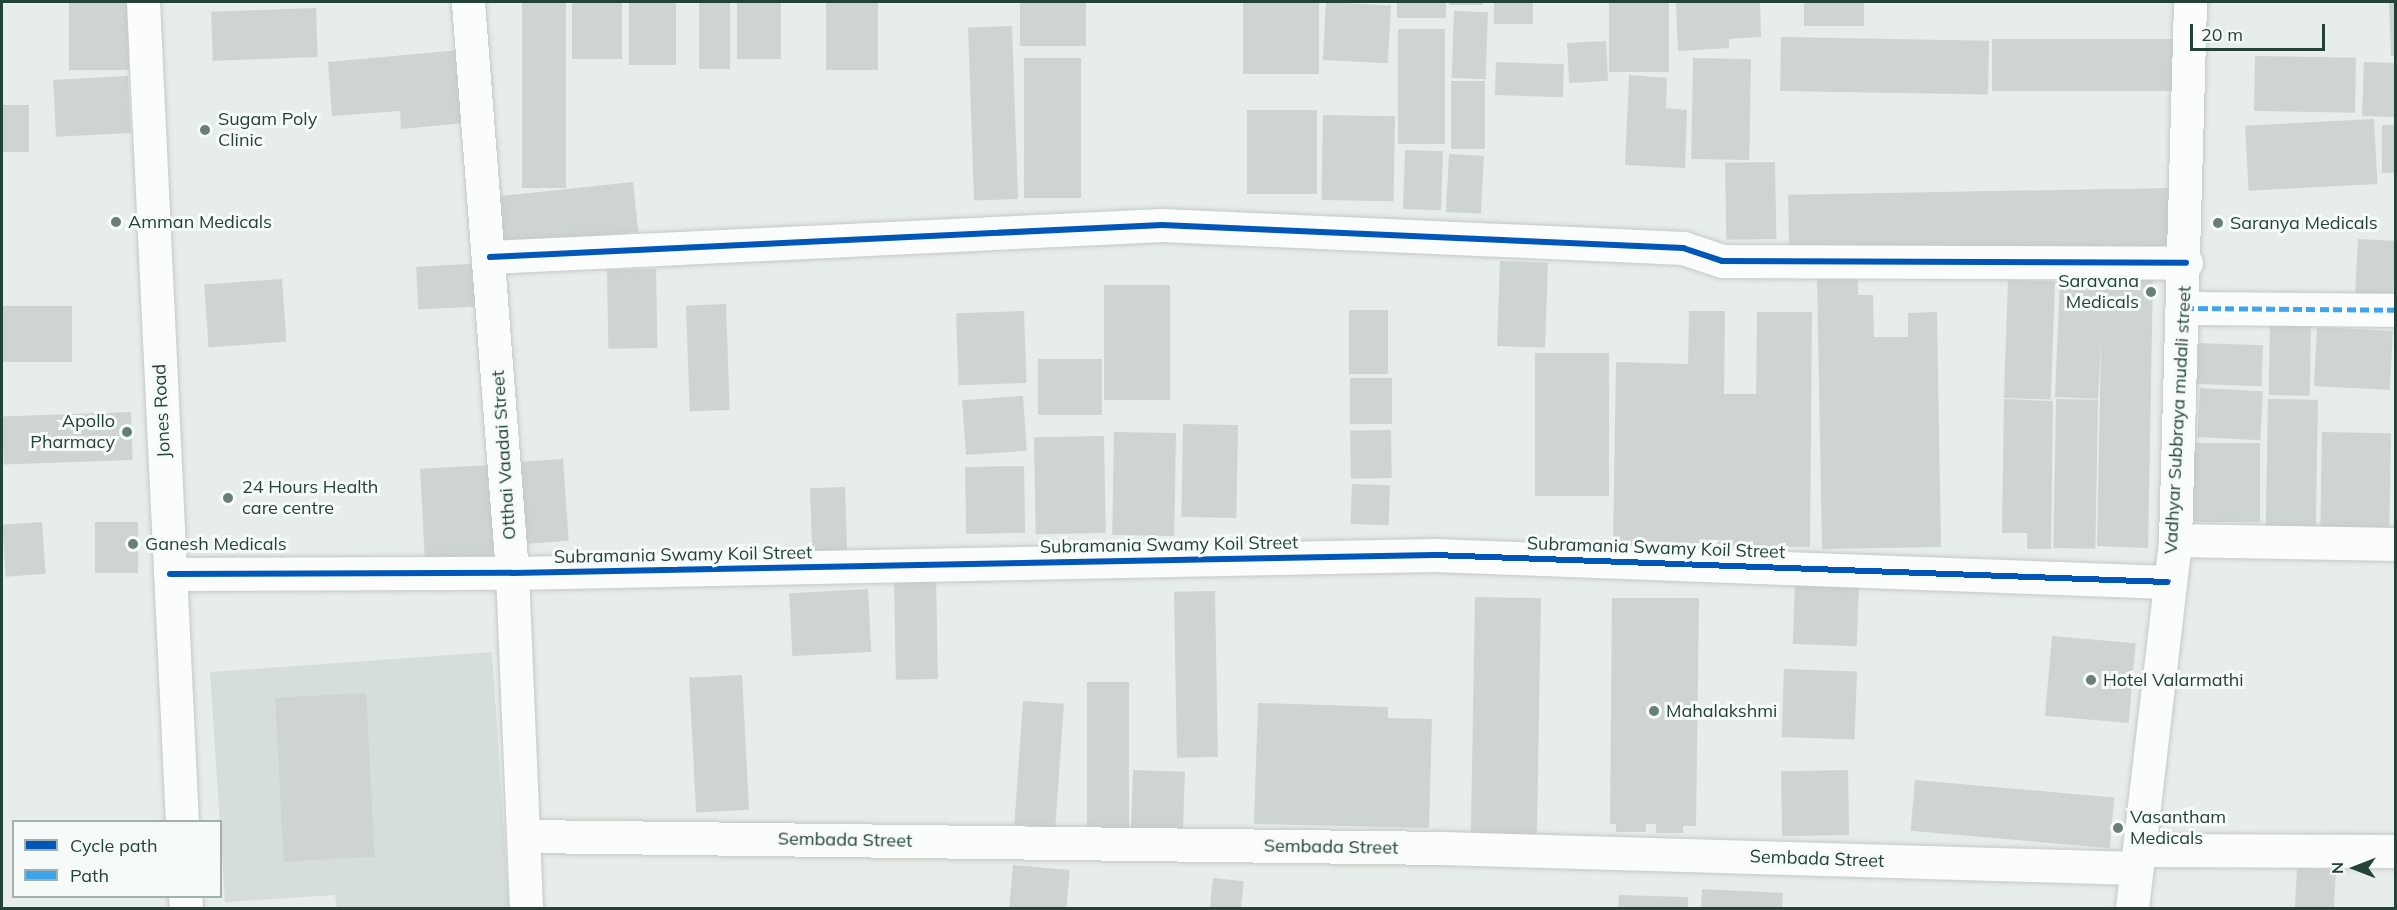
<!DOCTYPE html>
<style>
body{margin:0}
#map{position:relative;width:2397px;height:910px;overflow:hidden;background:#e7edea;font-family:Mulish,sans-serif}
div>[style]{position:absolute}
[style*='--x']{left:calc(var(--x)*1px);top:calc(var(--y)*1px);width:calc(var(--w)*1px);rotate:calc(var(--a)*1deg)}
.built>*{inset:0;background:#d5deda}
.building>*{inset:0;background:#ced4d2;transform-origin:0 0}
.roads{filter:drop-shadow(0 0 2px #c4cac7) drop-shadow(0 0 2px #c4cac7)}
.street>*{height:33px;margin:-16.5px;padding:0 16.5px;transform-origin:16.5px;border-radius:16.5px;background:#fbfcfc}
.secondary>*{height:33px;margin:-16.5px;padding:0 16.5px;transform-origin:16.5px;border-radius:16.5px;background:#fbfcfc}
.quiet>*{height:4.5px;margin-top:-2.25px;transform-origin:0;background:repeating-linear-gradient(90deg,#3ea4ec 0 9px,transparent 0 13.5px)}
.cycleway>*{height:6px;margin:-3px;padding:0 3px;transform-origin:3px;border-radius:3px;background:#0057b8}
.dots>*{width:16px;height:16px;translate:-50% -50%;box-sizing:border-box;border:3px solid #f6fbf9;border-radius:50%}
span{translate:-50% -50%;white-space:nowrap;text-align:center;line-height:1.15;-webkit-text-stroke:6px #f6fbf9;paint-order:stroke}
.poi-label{font-size:18px;color:#23423a}
.left{translate:0 -50%;text-align:left}
.right{translate:-100% -50%;text-align:right}
.street-label{font-size:18px;color:#23423a}
.frame{position:absolute;inset:0;border:3px solid #23423a;pointer-events:none}
.legend{position:absolute;left:12px;top:820px;width:210px;height:78px;box-sizing:border-box;background:#f6fbf9;border:2px solid #a2b1ad;margin:0;padding:8px 10px;list-style:none;font-size:18px;color:#23423a}
.legend li{display:flex;align-items:center;gap:12px;height:30px}
.legend b{width:30px;border:2px solid #a2b1ad}
.north{position:absolute;left:2325px;top:838px;width:60px;height:60px;-webkit-text-stroke:4px #f6fbf9;paint-order:stroke;rotate:270deg;font-size:16px;font-weight:700;line-height:24px;text-align:center;color:#23423a}
.north::after{content:'';display:block;margin:auto;width:21px;height:27px;background:#23423a;clip-path:polygon(50% 0,100% 100%,50% 72%,0 100%)}
.scale{position:absolute;left:2190px;top:24px;width:135px;height:27px;box-sizing:border-box;border:3px solid #23423a;border-top:0;padding-left:8px;font-size:18px;line-height:21px;white-space:nowrap;color:#23423a;-webkit-text-stroke:4px #f6fbf9;paint-order:stroke}
</style>
<div id="map">
<div class="built">
<i style="clip-path:polygon(492px 652px,509px 908px,337px 908px,335px 895px,225px 902px,210px 672px)"></i>
</div>
<div class="building">
<i style="left:69px;top:2px;width:60px;height:68px"></i>
<i style="left:522px;top:2px;width:44px;height:186px"></i>
<i style="left:572px;top:2px;width:50px;height:57px"></i>
<i style="left:629px;top:2px;width:47px;height:63px"></i>
<i style="left:699px;top:2px;width:31px;height:67px"></i>
<i style="left:737px;top:2px;width:44px;height:57px"></i>
<i style="left:826px;top:2px;width:52px;height:68px"></i>
<i style="left:1020px;top:2px;width:66px;height:44px"></i>
<i style="left:1243px;top:2px;width:76px;height:72px"></i>
<i style="left:1326px;top:2px;width:65px;height:58px;rotate:3deg"></i>
<i style="left:1397px;top:2px;width:49px;height:16px"></i>
<i style="left:1449px;top:2px;width:34px;height:3px"></i>
<i style="left:1494px;top:2px;width:39px;height:22px"></i>
<i style="left:1609px;top:2px;width:60px;height:70px"></i>
<i style="clip-path:polygon(1676px 2px,1760px 2px,1761px 37px,1729px 39px,1729px 48px,1678px 51px)"></i>
<i style="left:1804px;top:2px;width:60px;height:24px"></i>
<i style="clip-path:polygon(2389px 2px,2396px 2px,2396px 56px,2391px 56px)"></i>
<i style="left:316px;top:8px;width:49px;height:105px;rotate:88deg"></i>
<i style="left:1454px;top:11px;width:34px;height:67px;rotate:2deg"></i>
<i style="left:1012px;top:26px;width:173px;height:44px;rotate:88deg"></i>
<i style="left:1398px;top:29px;width:47px;height:115px"></i>
<i style="left:1781px;top:37px;width:208px;height:54px;rotate:1deg"></i>
<i style="left:2175px;top:39px;width:52px;height:183px;rotate:90deg"></i>
<i style="left:1606px;top:41px;width:40px;height:39px;rotate:87deg"></i>
<i style="clip-path:polygon(460px 50px,466px 123px,401px 129px,400px 111px,332px 116px,328px 62px)"></i>
<i style="left:2255px;top:56px;width:101px;height:55px;rotate:1deg"></i>
<i style="left:1024px;top:58px;width:57px;height:140px"></i>
<i style="left:1693px;top:58px;width:58px;height:101px;rotate:1deg"></i>
<i style="left:1496px;top:62px;width:68px;height:33px;rotate:2deg"></i>
<i style="left:2364px;top:62px;width:32px;height:54px;rotate:2deg"></i>
<i style="clip-path:polygon(1629px 75px,1667px 78px,1666px 108px,1687px 110px,1685px 168px,1625px 165px)"></i>
<i style="left:128px;top:76px;width:57px;height:75px;rotate:87deg"></i>
<i style="left:1451px;top:81px;width:34px;height:68px"></i>
<i style="left:29px;top:105px;width:47px;height:27px;rotate:90deg"></i>
<i style="left:1317px;top:110px;width:84px;height:70px;rotate:90deg"></i>
<i style="left:1323px;top:115px;width:72px;height:85px;rotate:1deg"></i>
<i style="left:2374px;top:119px;width:65px;height:129px;rotate:87deg"></i>
<i style="left:2382px;top:125px;width:14px;height:48px"></i>
<i style="left:1405px;top:150px;width:38px;height:59px;rotate:2deg"></i>
<i style="left:1449px;top:154px;width:35px;height:58px;rotate:3deg"></i>
<i style="left:1775px;top:162px;width:77px;height:50px;rotate:89deg"></i>
<i style="left:633px;top:182px;width:50px;height:141px;rotate:84deg"></i>
<i style="left:2170px;top:188px;width:66px;height:382px;rotate:89deg"></i>
<i style="left:2358px;top:239px;width:38px;height:60px;rotate:3deg"></i>
<i style="left:1500px;top:261px;width:48px;height:85px;rotate:2deg"></i>
<i style="left:486px;top:263px;width:43px;height:70px;rotate:87deg"></i>
<i style="left:656px;top:269px;width:79px;height:49px;rotate:89deg"></i>
<i style="clip-path:polygon(2103px 273px,2153px 274px,2148px 548px,2097px 546px,2101px 342px,2098px 399px,2055px 397px,2060px 280px,2103px 282px)"></i>
<i style="clip-path:polygon(1817px 277px,1858px 277px,1858px 295px,1873px 295px,1874px 337px,1908px 337px,1908px 313px,1937px 312px,1941px 547px,1822px 549px)"></i>
<i style="left:282px;top:279px;width:63px;height:78px;rotate:86deg"></i>
<i style="left:2008px;top:280px;width:47px;height:118px;rotate:2deg"></i>
<i style="left:1104px;top:285px;width:66px;height:115px"></i>
<i style="left:726px;top:304px;width:106px;height:40px;rotate:88deg"></i>
<i style="left:2px;top:306px;width:70px;height:56px"></i>
<i style="left:1349px;top:310px;width:39px;height:64px"></i>
<i style="left:1024px;top:311px;width:72px;height:68px;rotate:88deg"></i>
<i style="clip-path:polygon(1689px 311px,1725px 311px,1724px 394px,1756px 394px,1757px 312px,1812px 312px,1810px 547px,1613px 545px,1616px 362px,1688px 364px)"></i>
<i style="left:2270px;top:320px;width:41px;height:75px;rotate:1deg"></i>
<i style="left:2317px;top:327px;width:76px;height:59px;rotate:3deg"></i>
<i style="left:2198px;top:343px;width:65px;height:41px;rotate:2deg"></i>
<i style="left:1535px;top:353px;width:74px;height:143px"></i>
<i style="left:1038px;top:359px;width:64px;height:56px"></i>
<i style="left:1350px;top:378px;width:42px;height:46px"></i>
<i style="left:2200px;top:388px;width:63px;height:49px;rotate:3deg"></i>
<i style="left:1023px;top:396px;width:55px;height:61px;rotate:86deg"></i>
<i style="clip-path:polygon(2004px 399px,2053px 401px,2051px 549px,2027px 549px,2027px 533px,2002px 533px)"></i>
<i style="left:2056px;top:399px;width:42px;height:149px;rotate:1deg"></i>
<i style="left:2268px;top:399px;width:50px;height:127px;rotate:1deg"></i>
<i style="left:131px;top:412px;width:48px;height:129px;rotate:88deg"></i>
<i style="left:1183px;top:424px;width:55px;height:93px;rotate:1deg"></i>
<i style="left:1391px;top:430px;width:48px;height:41px;rotate:89deg"></i>
<i style="left:1114px;top:432px;width:62px;height:103px;rotate:1deg"></i>
<i style="left:2322px;top:432px;width:69px;height:104px;rotate:1deg"></i>
<i style="left:1104px;top:436px;width:97px;height:70px;rotate:89deg"></i>
<i style="left:2192px;top:443px;width:68px;height:79px"></i>
<i style="left:563px;top:459px;width:82px;height:48px;rotate:86deg"></i>
<i style="left:490px;top:465px;width:99px;height:70px;rotate:87deg"></i>
<i style="left:1024px;top:466px;width:67px;height:59px;rotate:89deg"></i>
<i style="left:1352px;top:484px;width:38px;height:40px;rotate:2deg"></i>
<i style="left:845px;top:487px;width:71px;height:35px;rotate:88deg"></i>
<i style="left:42px;top:522px;width:52px;height:40px;rotate:86deg"></i>
<i style="left:95px;top:522px;width:43px;height:51px"></i>
<i style="left:936px;top:574px;width:105px;height:42px;rotate:89deg"></i>
<i style="left:1795px;top:580px;width:64px;height:64px;rotate:2deg"></i>
<i style="left:868px;top:589px;width:63px;height:79px;rotate:87deg"></i>
<i style="left:1215px;top:591px;width:166px;height:41px;rotate:89deg"></i>
<i style="left:1475px;top:597px;width:66px;height:243px;rotate:1deg"></i>
<i style="clip-path:polygon(1612px 598px,1699px 598px,1696px 826px,1683px 826px,1683px 833px,1656px 833px,1656px 824px,1646px 824px,1646px 832px,1616px 832px,1616px 824px,1610px 824px)"></i>
<i style="left:2052px;top:636px;width:84px;height:80px;rotate:5deg"></i>
<i style="left:1784px;top:669px;width:73px;height:68px;rotate:2deg"></i>
<i style="left:742px;top:675px;width:135px;height:53px;rotate:87deg"></i>
<i style="left:1087px;top:682px;width:42px;height:151px"></i>
<i style="left:366px;top:693px;width:164px;height:91px;rotate:87deg"></i>
<i style="left:1023px;top:701px;width:41px;height:124px;rotate:4deg"></i>
<i style="clip-path:polygon(1258px 703px,1388px 707px,1388px 718px,1432px 719px,1429px 828px,1254px 824px)"></i>
<i style="left:1133px;top:770px;width:52px;height:59px;rotate:2deg"></i>
<i style="left:1848px;top:770px;width:65px;height:67px;rotate:89deg"></i>
<i style="left:1915px;top:780px;width:200px;height:51px;rotate:5deg"></i>
<i style="left:1013px;top:865px;width:57px;height:43px;rotate:5deg"></i>
<i style="left:2297px;top:868px;width:39px;height:40px;rotate:3deg"></i>
<i style="left:1213px;top:878px;width:31px;height:30px;rotate:6deg"></i>
<i style="clip-path:polygon(1702px 889px,1783px 893px,1782px 908px,1701px 908px)"></i>
<i style="clip-path:polygon(1619px 895px,1688px 897px,1688px 908px,1618px 908px)"></i>
</div>
<div class="roads">
<div class="street">
<i style="--x:468;--y:2;--w:573;--a:85.59"></i>
<i style="--x:512;--y:573;--w:335;--a:87.6"></i>
<i style="--x:490;--y:257;--w:673;--a:-2.73"></i>
<i style="--x:1162;--y:225;--w:522;--a:2.53"></i>
<i style="--x:1683;--y:248;--w:41;--a:18.4"></i>
<i style="--x:1722;--y:261;--w:464;--a:0.2"></i>
<i style="--x:2185;--y:308;--w:211;--a:0.5"></i>
<i style="--x:2175;--y:540;--w:221;--a:1"></i>
<i style="--x:170;--y:574;--w:342;--a:-0.2"></i>
<i style="--x:512;--y:573;--w:922;--a:-1.12"></i>
<i style="--x:1434;--y:555;--w:734;--a:2.11"></i>
<i style="--x:527;--y:836;--w:915;--a:0.75"></i>
<i style="--x:1442;--y:848;--w:694;--a:1.65"></i>
<i style="--x:2139;--y:850;--w:257;--a:0.2"></i>
<i style="--x:2132;--y:908;--w:371;--a:-83.3"></i>
<i style="--x:2175;--y:540;--w:538;--a:-88.4"></i>
</div>
<div class="secondary">
<i style="--x:143;--y:2;--w:821;--a:87.28"></i>
<i style="--x:185;--y:896;--w:12;--a:85"></i>
</div>
</div>
<div class="quiet">
<i style="--x:2185;--y:308;--w:211;--a:0.5"></i>
</div>
<div class="cycleway">
<i style="--x:490;--y:257;--w:673;--a:-2.73"></i>
<i style="--x:1162;--y:225;--w:522;--a:2.53"></i>
<i style="--x:1683;--y:248;--w:41;--a:18.4"></i>
<i style="--x:1722;--y:261;--w:464;--a:0.2"></i>
<i style="--x:170;--y:574;--w:342;--a:-0.2"></i>
<i style="--x:512;--y:573;--w:922;--a:-1.12"></i>
<i style="--x:1434;--y:555;--w:734;--a:2.11"></i>
</div>
<div class="dots">
<i style="left:205px;top:130px;background:#687e78"></i>
<i style="left:116px;top:222px;background:#687e78"></i>
<i style="left:2218px;top:223px;background:#687e78"></i>
<i style="left:2151px;top:292px;background:#687e78"></i>
<i style="left:127px;top:432px;background:#687e78"></i>
<i style="left:228px;top:498px;background:#687e78"></i>
<i style="left:133px;top:544px;background:#687e78"></i>
<i style="left:2091px;top:680px;background:#687e78"></i>
<i style="left:1654px;top:711px;background:#687e78"></i>
<i style="left:2118px;top:828px;background:#687e78"></i>
</div>
<div class="poi-label">
<span class="left" style="left:218px;top:130px">Sugam Poly<br>Clinic</span>
<span class="left" style="left:128px;top:222px">Amman Medicals</span>
<span class="left" style="left:2230px;top:223px">Saranya Medicals</span>
<span class="right" style="left:2139px;top:292px">Saravana<br>Medicals</span>
<span class="right" style="left:115px;top:432px">Apollo<br>Pharmacy</span>
<span class="left" style="left:242px;top:498px">24 Hours Health<br>care centre</span>
<span class="left" style="left:145px;top:544px">Ganesh Medicals</span>
<span class="left" style="left:2103px;top:680px">Hotel Valarmathi</span>
<span class="left" style="left:1666px;top:711px">Mahalakshmi</span>
<span class="left" style="left:2130px;top:828px">Vasantham<br>Medicals</span>
</div>
<div class="street-label">
<span style="left:162px;top:411px;rotate:-93deg">Jones Road</span>
<span style="left:2178px;top:420px;rotate:-87deg">Vadhyar Subbraya mudali street</span>
<span style="left:504px;top:455px;rotate:-94deg">Otthai Vaadai Street</span>
<span style="left:1169px;top:545px;rotate:-1deg">Subramania Swamy Koil Street</span>
<span style="left:1656px;top:548px;rotate:2deg">Subramania Swamy Koil Street</span>
<span style="left:683px;top:555px;rotate:-1deg">Subramania Swamy Koil Street</span>
<span style="left:845px;top:840px;rotate:1deg">Sembada Street</span>
<span style="left:1331px;top:847px;rotate:1deg">Sembada Street</span>
<span style="left:1817px;top:859px;rotate:2deg">Sembada Street</span>
</div>
<div class="frame"></div>
<ul class="legend">
<li><b style="height:8px;background:#0057b8"></b>Cycle path</li>
<li><b style="height:8px;background:#3ea4ec"></b>Path</li>
</ul>
<div class="north">N</div>
<div class="scale">20 m</div>
</div>
